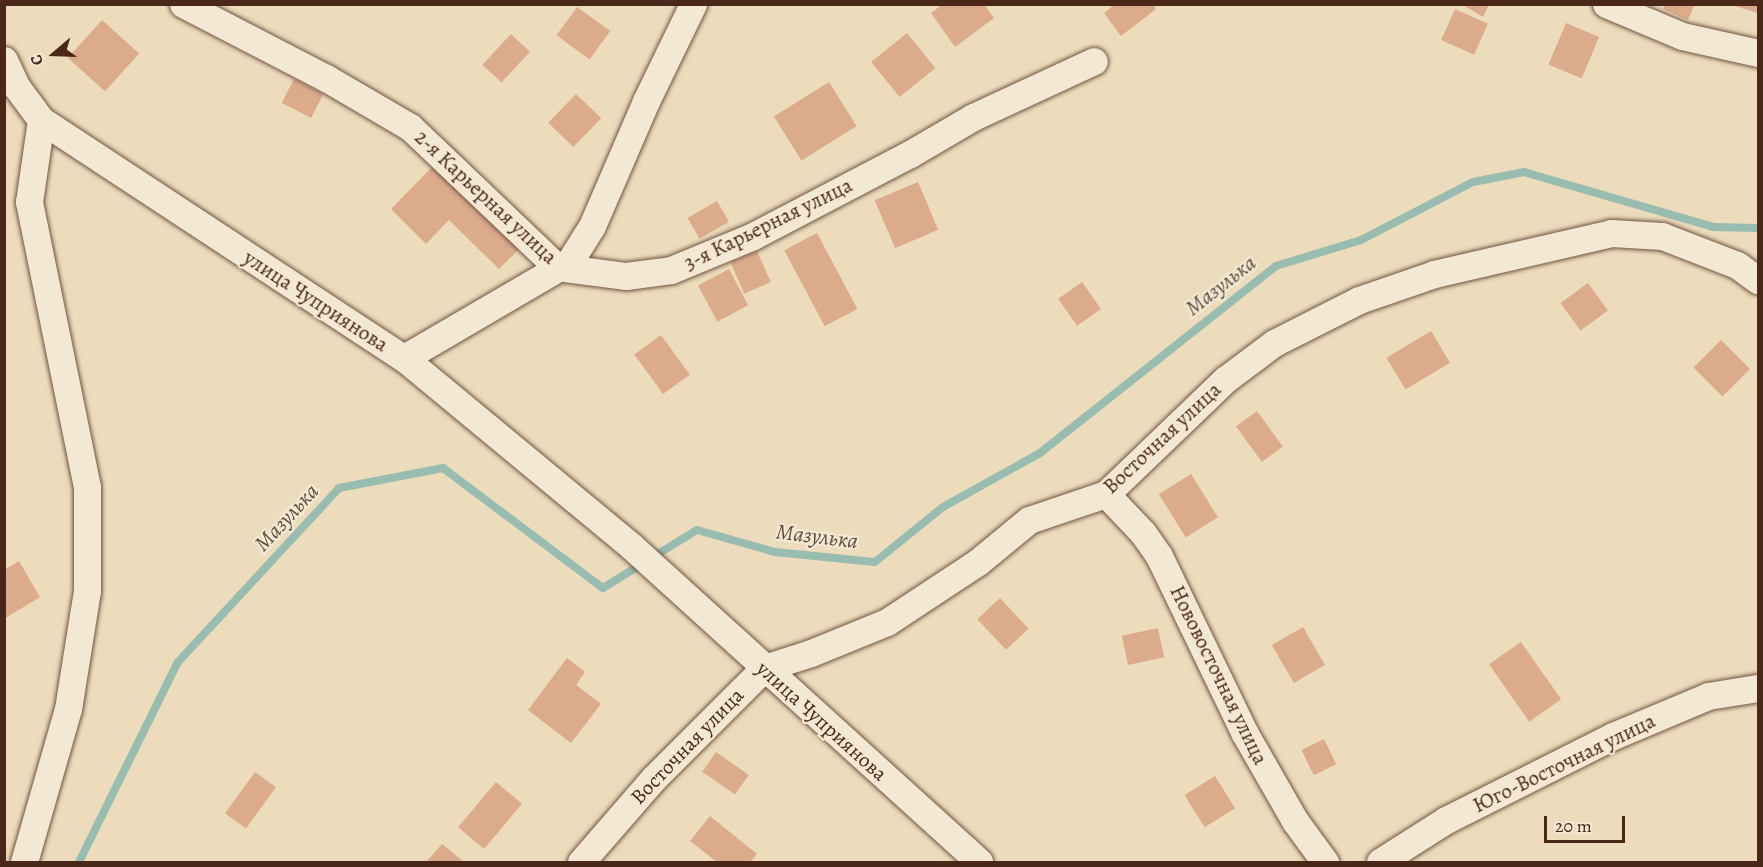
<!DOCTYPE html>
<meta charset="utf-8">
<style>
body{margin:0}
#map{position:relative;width:1763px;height:867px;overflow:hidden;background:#ecdcbc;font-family:Alegreya,serif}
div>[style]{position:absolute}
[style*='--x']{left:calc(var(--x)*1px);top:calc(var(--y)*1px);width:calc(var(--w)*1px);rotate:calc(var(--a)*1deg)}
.stream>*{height:8px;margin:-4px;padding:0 4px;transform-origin:4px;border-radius:4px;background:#99bcb0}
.building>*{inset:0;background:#dcab8c;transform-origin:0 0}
.roads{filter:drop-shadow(0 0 2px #725441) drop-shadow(0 0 2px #725441)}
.minor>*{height:27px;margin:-13.5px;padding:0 13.5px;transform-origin:13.5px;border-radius:13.5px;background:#f3e8d3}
span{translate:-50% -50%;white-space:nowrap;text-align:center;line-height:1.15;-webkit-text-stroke:4.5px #f3e8d3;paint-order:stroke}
.street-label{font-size:21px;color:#4a2718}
.water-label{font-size:22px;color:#5e4c3e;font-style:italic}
.frame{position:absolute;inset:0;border:6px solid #4a2718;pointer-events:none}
.north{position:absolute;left:24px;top:24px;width:60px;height:60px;-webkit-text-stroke:4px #f3e8d3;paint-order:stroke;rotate:251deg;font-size:16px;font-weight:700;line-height:24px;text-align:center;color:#4a2718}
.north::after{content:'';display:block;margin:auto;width:21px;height:27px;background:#4a2718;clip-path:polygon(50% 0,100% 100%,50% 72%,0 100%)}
.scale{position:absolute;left:1544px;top:816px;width:81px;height:27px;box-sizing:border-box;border:3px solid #4a2718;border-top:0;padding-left:8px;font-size:18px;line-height:21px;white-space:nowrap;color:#4a2718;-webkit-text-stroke:4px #f3e8d3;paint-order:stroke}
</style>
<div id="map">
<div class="stream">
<i style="--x:79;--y:862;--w:223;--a:-63.7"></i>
<i style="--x:178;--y:662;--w:237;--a:-47.2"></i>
<i style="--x:339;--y:488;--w:106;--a:-10.9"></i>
<i style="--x:443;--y:468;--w:200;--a:36.9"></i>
<i style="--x:603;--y:588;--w:110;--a:-31.7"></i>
<i style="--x:697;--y:530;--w:81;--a:15.8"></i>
<i style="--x:775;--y:552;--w:100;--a:5.7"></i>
<i style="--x:875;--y:562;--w:87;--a:-39"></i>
<i style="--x:943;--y:507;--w:111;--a:-29.1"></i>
<i style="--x:1040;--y:453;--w:301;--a:-38.4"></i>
<i style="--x:1276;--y:266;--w:89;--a:-17"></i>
<i style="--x:1361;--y:240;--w:126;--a:-27.4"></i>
<i style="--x:1473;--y:182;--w:52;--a:-11.1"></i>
<i style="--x:1524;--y:172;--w:197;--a:16.2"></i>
<i style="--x:1713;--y:227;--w:45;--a:1.3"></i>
</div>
<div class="building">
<i style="clip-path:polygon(943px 4px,984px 4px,994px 18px,955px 47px,931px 13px)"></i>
<i style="clip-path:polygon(1115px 4px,1153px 4px,1156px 9px,1121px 36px,1104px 13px)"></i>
<i style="clip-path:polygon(1461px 4px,1489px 4px,1483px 17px)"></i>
<i style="clip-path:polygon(1665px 4px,1695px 4px,1688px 20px,1663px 9px)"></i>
<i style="clip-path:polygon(1731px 4px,1758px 4px,1758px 13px,1731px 5px)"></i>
<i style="left:577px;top:7px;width:41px;height:35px;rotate:36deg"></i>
<i style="left:1455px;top:9px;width:36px;height:34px;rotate:24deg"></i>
<i style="left:102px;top:20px;width:50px;height:51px;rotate:42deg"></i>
<i style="left:1566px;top:23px;width:36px;height:45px;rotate:23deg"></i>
<i style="left:907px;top:33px;width:45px;height:46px;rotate:51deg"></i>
<i style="left:511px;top:34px;width:26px;height:42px;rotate:43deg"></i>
<i style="left:294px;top:79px;width:33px;height:27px;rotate:27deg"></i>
<i style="left:829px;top:82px;width:52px;height:65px;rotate:58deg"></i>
<i style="left:576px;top:94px;width:35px;height:40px;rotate:44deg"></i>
<i style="clip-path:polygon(437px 162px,522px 246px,499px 269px,449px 220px,426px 244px,391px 209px)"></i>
<i style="left:918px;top:182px;width:52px;height:47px;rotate:67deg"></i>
<i style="left:717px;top:201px;width:24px;height:34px;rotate:60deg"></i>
<i style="left:817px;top:233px;width:86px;height:37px;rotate:62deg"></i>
<i style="left:757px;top:251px;width:34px;height:29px;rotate:66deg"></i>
<i style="left:729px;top:269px;width:41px;height:35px;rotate:62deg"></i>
<i style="left:1082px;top:282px;width:33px;height:29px;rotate:55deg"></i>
<i style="left:1588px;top:283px;width:34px;height:34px;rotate:54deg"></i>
<i style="left:1431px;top:331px;width:37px;height:52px;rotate:59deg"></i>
<i style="left:661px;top:335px;width:49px;height:33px;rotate:54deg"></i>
<i style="left:1721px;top:340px;width:41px;height:39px;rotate:45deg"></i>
<i style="left:1257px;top:411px;width:44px;height:26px;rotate:54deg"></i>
<i style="left:1191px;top:474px;width:51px;height:38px;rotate:58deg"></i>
<i style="clip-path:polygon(19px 561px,40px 597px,4px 619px,4px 570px)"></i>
<i style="left:1000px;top:598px;width:42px;height:31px;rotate:47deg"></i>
<i style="left:1303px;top:627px;width:44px;height:36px;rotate:60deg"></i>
<i style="left:1158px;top:628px;width:30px;height:37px;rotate:78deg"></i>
<i style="left:1521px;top:642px;width:70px;height:39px;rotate:55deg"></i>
<i style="clip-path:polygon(567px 658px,585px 672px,576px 685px,601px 704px,571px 743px,528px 710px)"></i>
<i style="left:1324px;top:739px;width:28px;height:25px;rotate:64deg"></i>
<i style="left:716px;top:752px;width:40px;height:24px;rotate:35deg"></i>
<i style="left:255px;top:772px;width:26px;height:51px;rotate:36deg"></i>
<i style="left:1215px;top:776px;width:38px;height:36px;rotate:58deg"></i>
<i style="left:496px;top:782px;width:34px;height:59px;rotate:40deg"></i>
<i style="clip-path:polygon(710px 816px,757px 854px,750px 862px,717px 862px,690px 841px)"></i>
<i style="clip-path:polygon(442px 844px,464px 862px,426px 862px)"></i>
</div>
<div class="roads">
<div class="minor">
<i style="--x:183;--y:4;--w:161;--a:27.4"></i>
<i style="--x:326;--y:78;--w:97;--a:30.3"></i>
<i style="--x:410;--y:127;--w:203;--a:43.6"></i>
<i style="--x:1606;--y:4;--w:82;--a:22.8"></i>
<i style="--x:1682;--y:36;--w:78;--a:12.6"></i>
<i style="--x:4;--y:60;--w:29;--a:65"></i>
<i style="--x:16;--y:86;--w:42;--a:53.7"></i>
<i style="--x:41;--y:120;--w:434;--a:33.3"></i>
<i style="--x:404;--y:358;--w:295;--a:39.6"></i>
<i style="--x:631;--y:546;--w:470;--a:42.2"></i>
<i style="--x:557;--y:267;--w:70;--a:7.4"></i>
<i style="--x:626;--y:276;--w:45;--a:-7.6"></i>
<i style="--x:671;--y:270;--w:89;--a:-22.5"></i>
<i style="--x:753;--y:236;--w:177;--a:-27.6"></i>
<i style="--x:910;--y:154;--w:73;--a:-30.4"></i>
<i style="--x:973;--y:117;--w:133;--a:-24.8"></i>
<i style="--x:404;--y:358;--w:192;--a:-30.3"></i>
<i style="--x:570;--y:261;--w:41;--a:-57.8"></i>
<i style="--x:592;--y:226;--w:136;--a:-66.6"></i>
<i style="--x:646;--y:101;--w:108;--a:-64.1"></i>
<i style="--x:1106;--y:494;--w:54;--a:46.5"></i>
<i style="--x:1143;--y:533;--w:28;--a:55"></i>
<i style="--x:1159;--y:556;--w:195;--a:64.2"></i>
<i style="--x:1244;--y:732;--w:103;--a:60.2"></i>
<i style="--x:1295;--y:821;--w:51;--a:53.8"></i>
<i style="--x:24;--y:862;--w:159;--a:-74"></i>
<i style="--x:68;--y:709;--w:120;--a:-80.9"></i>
<i style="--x:87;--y:591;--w:104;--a:-90"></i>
<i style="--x:87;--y:487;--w:291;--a:-101.5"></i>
<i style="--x:29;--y:202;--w:83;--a:-81.7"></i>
<i style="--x:581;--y:862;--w:111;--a:-49"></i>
<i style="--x:654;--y:778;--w:156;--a:-45"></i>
<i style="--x:764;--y:668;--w:49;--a:-17.7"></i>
<i style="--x:811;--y:653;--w:82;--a:-22.2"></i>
<i style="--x:887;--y:622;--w:109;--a:-33.4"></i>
<i style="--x:978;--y:562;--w:66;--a:-39.5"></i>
<i style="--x:1029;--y:520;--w:81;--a:-18.7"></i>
<i style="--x:1106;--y:494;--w:166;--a:-43.8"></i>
<i style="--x:1226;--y:379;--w:60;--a:-36.9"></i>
<i style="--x:1274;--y:343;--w:95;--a:-26.8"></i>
<i style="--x:1359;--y:300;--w:79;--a:-19.1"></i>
<i style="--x:1434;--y:274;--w:182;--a:-13"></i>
<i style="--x:1611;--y:233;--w:51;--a:3.4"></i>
<i style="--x:1662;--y:236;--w:80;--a:21.1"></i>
<i style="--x:1737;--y:265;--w:26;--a:36"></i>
<i style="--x:1380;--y:862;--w:78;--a:-32.5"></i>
<i style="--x:1446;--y:820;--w:187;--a:-26.7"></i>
<i style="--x:1613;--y:736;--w:103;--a:-22.8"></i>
<i style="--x:1708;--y:696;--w:51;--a:-9.1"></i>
</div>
</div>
<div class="street-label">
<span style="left:486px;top:197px;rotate:43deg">2-я Карьерная улица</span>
<span style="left:768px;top:224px;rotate:-26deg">3-я Карьерная улица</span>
<span style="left:316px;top:301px;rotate:33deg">улица Чуприянова</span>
<span style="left:1162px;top:438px;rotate:-43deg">Восточная улица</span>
<span style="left:1219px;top:675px;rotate:64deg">Нововосточная улица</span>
<span style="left:822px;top:721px;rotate:42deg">улица Чуприянова</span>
<span style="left:687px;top:746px;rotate:-46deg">Восточная улица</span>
<span style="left:1564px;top:763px;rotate:-26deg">Юго-Восточная улица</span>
</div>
<div class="water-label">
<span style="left:1221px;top:286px;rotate:-38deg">Мазулька</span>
<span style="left:287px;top:518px;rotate:-47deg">Мазулька</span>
<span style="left:817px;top:537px;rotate:7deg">Мазулька</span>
</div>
<div class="frame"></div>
<div class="north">С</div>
<div class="scale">20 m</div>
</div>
